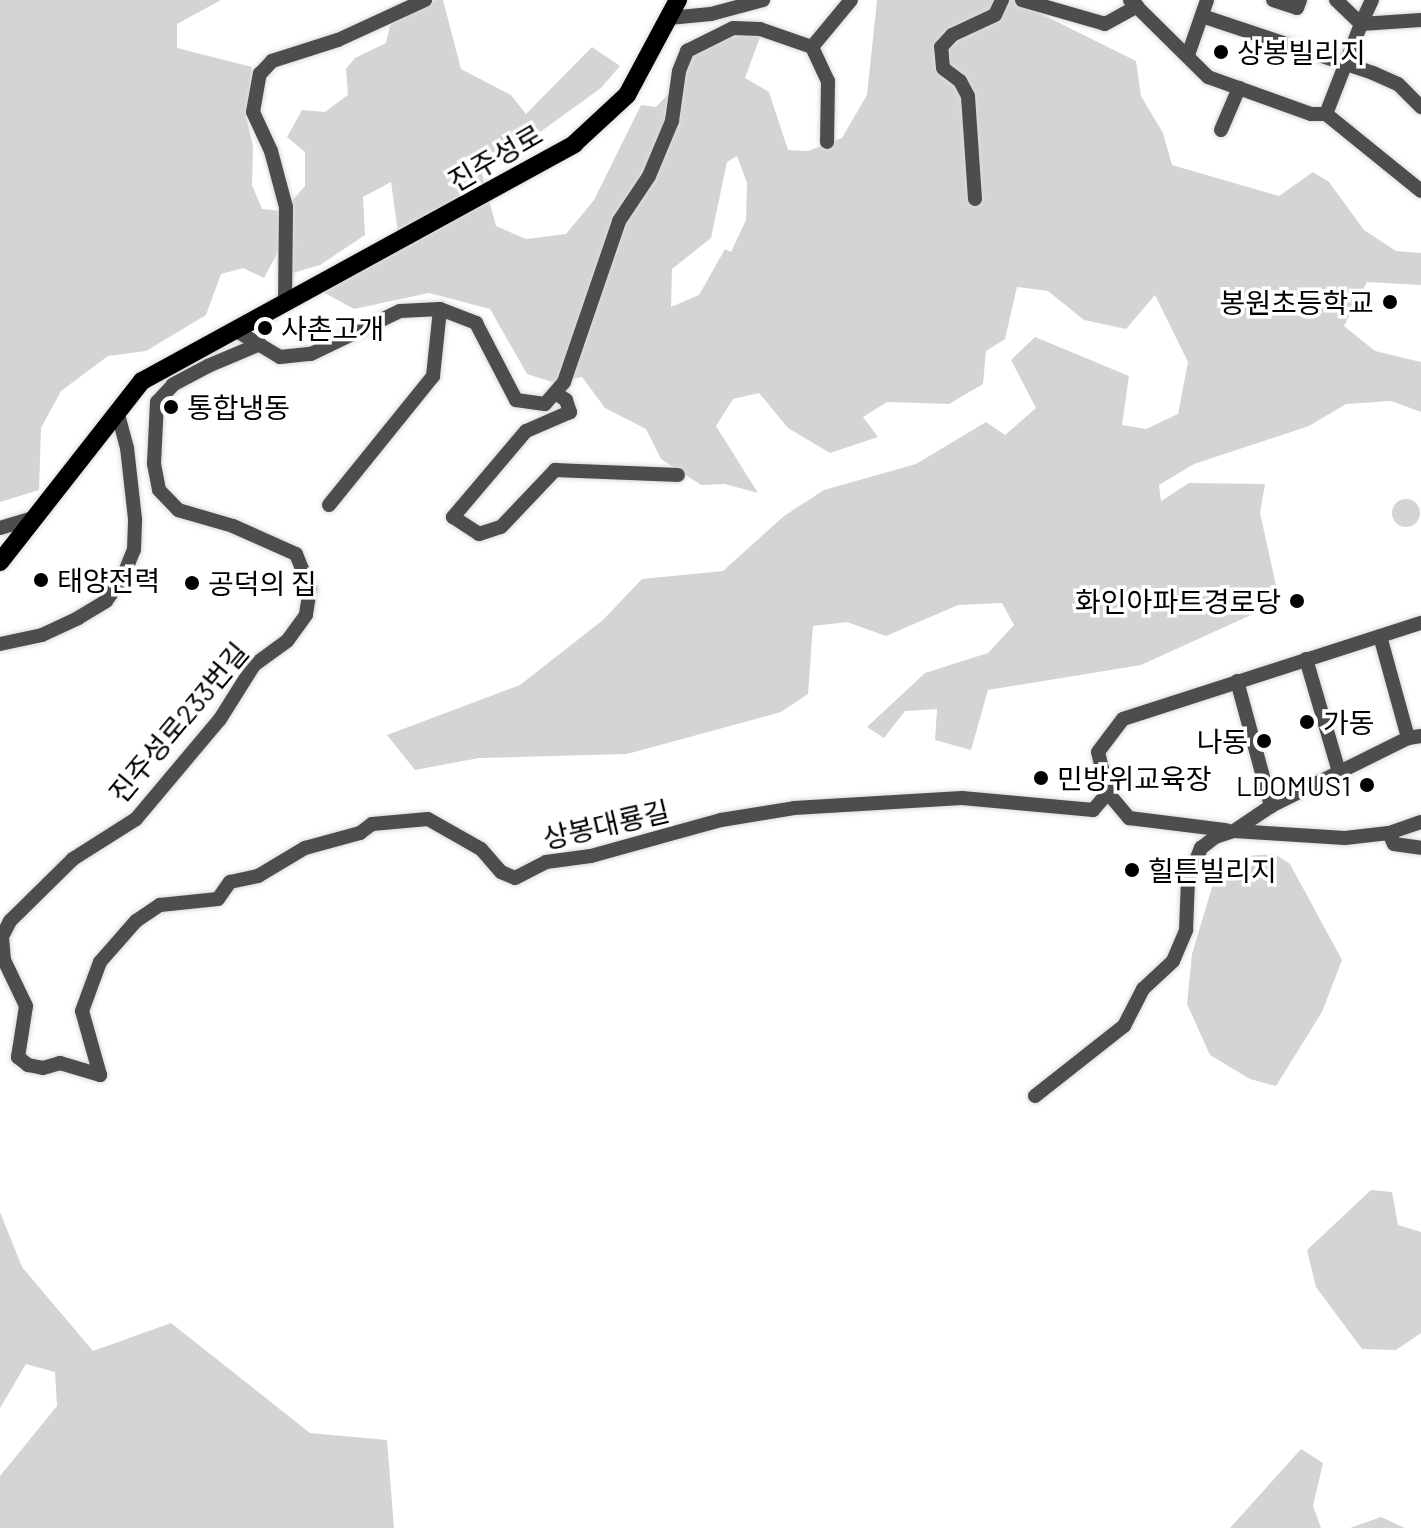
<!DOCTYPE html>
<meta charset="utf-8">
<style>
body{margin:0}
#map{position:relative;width:1421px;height:1528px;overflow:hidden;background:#fff;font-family:Barlow,"Noto Sans KR",sans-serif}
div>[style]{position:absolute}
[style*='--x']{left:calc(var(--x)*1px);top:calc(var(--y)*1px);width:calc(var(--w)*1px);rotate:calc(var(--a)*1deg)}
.green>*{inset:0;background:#d4d4d4}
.round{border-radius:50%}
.roads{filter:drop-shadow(0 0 2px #dbdbdb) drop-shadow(0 0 2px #dbdbdb)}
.minor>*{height:14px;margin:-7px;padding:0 7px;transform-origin:7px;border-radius:7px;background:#4d4d4d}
.major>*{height:18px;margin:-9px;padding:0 9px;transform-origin:9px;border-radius:9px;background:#000}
.dots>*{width:22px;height:22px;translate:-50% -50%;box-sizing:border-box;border:4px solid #fff;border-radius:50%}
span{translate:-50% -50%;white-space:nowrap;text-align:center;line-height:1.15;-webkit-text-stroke:7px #fff;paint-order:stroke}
.poi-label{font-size:28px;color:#000}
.left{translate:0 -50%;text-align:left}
.right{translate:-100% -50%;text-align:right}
.street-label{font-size:28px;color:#000}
</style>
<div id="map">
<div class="green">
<i style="clip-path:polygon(0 0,221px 0,177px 24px,177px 48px,252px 67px,246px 116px,253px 146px,252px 185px,262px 209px,280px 211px,279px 250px,264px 278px,243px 268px,221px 274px,206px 315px,146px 351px,108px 356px,61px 391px,41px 428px,39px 490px,0 502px)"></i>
<i style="clip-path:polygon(evenodd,436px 0,443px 0,461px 69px,511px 95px,526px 114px,592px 47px,620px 66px,601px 88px,482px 174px,496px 226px,526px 239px,566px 234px,594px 200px,641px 105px,656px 107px,682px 80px,695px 47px,740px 21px,763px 29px,745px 78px,769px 92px,788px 150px,808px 151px,842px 138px,867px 95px,877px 0,1013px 0,1136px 61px,1141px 96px,1163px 133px,1172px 165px,1279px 196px,1313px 172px,1329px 182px,1364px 230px,1396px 251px,1421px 253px,1421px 285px,1367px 282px,1344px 326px,1375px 351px,1421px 362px,1421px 412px,1391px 401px,1346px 404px,1309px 426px,1194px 464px,1159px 485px,1161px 501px,1189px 483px,1265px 484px,1260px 513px,1277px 590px,1262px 610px,1141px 665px,988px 690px,971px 750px,935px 740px,937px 709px,905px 711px,884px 738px,867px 727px,925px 673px,988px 653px,1014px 625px,1002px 603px,958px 605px,886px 636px,847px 622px,813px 626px,808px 694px,781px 712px,627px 754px,479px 758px,415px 770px,387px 735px,520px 685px,603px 620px,642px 579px,723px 571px,784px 516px,824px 490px,916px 464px,986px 422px,1005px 435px,1036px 408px,1011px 360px,1035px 337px,1129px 376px,1122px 425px,1146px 429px,1178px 414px,1188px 362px,1155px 295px,1126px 329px,1084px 320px,1048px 291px,1017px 287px,1005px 339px,986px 351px,983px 384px,949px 404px,887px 402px,863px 417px,878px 437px,830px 453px,788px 428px,759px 393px,733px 399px,716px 426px,758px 493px,725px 484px,701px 485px,661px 459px,646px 429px,605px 408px,582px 377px,552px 382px,527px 374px,490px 309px,429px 293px,354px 309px,323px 292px,399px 240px,391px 182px,363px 197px,365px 235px,320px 265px,289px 274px,290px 203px,305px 186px,305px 152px,287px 137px,302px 110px,325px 112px,348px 95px,346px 69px,355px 58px,386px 43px,390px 25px,436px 0,737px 156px,747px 183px,746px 220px,731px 252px,725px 249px,699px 295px,671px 307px,672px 269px,711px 238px,727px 162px,737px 156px)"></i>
<i class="round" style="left:1392px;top:499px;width:28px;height:28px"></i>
<i style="clip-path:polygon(1275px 854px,1290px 864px,1342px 960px,1322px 1012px,1276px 1086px,1250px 1079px,1210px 1055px,1187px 1004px,1192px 954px,1213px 884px,1244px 856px)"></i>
<i style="clip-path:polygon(1371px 1190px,1392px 1192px,1398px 1225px,1421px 1232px,1421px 1333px,1396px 1350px,1362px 1349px,1316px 1287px,1307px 1250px)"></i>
<i style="clip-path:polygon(0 1212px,22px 1267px,93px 1351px,171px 1323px,310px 1433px,387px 1440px,394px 1528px,0 1528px,0 1476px,57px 1406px,55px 1372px,26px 1364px,0 1408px)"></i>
<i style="clip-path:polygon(1301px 1449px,1323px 1463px,1313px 1506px,1321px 1528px,1230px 1528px)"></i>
<i style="clip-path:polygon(1381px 1517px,1405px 1528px,1350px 1528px)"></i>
</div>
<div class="roads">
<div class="minor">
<i style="--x:1022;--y:0;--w:86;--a:16.1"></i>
<i style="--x:1105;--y:24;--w:37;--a:-29"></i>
<i style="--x:1130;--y:0;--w:110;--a:44.6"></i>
<i style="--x:1208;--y:77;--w:109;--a:19.8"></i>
<i style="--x:1311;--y:114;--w:15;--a:0"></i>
<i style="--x:1326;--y:114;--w:97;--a:-68.7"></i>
<i style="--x:1361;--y:24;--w:35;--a:-136"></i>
<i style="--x:1273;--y:0;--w:25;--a:18"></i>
<i style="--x:1297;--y:8;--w:9;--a:-69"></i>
<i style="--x:1372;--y:0;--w:26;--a:115"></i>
<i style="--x:1361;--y:24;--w:60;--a:-3.8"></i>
<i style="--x:1202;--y:16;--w:180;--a:18.4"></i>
<i style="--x:1373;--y:73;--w:27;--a:24"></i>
<i style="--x:1398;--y:84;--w:33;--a:45"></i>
<i style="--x:669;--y:18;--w:42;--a:-5.4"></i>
<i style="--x:711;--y:14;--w:54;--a:-15.1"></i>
<i style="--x:812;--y:47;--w:38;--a:65"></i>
<i style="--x:828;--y:81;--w:61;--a:90.9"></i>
<i style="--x:1188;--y:55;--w:58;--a:-70.9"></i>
<i style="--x:1326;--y:114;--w:122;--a:39"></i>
<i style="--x:1221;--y:130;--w:46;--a:-66.8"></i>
<i style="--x:975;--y:199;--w:103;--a:-93.9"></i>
<i style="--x:968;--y:96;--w:17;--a:-118"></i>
<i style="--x:960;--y:81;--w:21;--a:-143"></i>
<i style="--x:943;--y:68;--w:21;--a:-95"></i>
<i style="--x:941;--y:47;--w:16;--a:-47"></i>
<i style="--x:952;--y:35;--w:47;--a:-24.9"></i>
<i style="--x:995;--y:15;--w:17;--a:-65"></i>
<i style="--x:285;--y:303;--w:96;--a:-89.4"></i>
<i style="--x:286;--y:207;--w:58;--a:-105"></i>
<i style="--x:271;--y:151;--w:43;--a:-114.8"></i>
<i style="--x:253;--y:112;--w:39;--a:-80"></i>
<i style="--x:260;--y:74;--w:18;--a:-47"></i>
<i style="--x:272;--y:61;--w:69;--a:-17.7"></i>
<i style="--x:338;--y:40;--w:96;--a:-24.7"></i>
<i style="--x:235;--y:330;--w:52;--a:31"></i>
<i style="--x:280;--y:357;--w:31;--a:-6"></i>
<i style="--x:311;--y:354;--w:99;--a:-25.8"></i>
<i style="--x:400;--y:311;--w:40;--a:-2.9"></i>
<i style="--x:440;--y:309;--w:39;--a:21"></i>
<i style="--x:476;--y:323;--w:87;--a:62.5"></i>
<i style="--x:516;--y:400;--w:29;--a:8"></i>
<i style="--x:545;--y:404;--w:29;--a:-49"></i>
<i style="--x:564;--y:382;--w:170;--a:-71.1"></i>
<i style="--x:619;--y:221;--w:54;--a:-56.3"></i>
<i style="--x:649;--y:176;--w:60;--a:-67.3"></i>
<i style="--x:672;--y:121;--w:50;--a:-82"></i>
<i style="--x:679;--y:71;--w:22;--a:-68"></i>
<i style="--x:687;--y:51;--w:51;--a:-26.6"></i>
<i style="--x:733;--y:28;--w:27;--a:2"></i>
<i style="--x:760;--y:29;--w:55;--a:19.1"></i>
<i style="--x:812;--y:47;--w:61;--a:-50.3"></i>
<i style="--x:260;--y:344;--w:56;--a:157.1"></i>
<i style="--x:208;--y:366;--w:40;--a:152"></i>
<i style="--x:173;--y:385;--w:23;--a:133"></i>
<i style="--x:157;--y:402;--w:62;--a:92.8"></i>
<i style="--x:154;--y:464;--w:26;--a:79"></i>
<i style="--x:159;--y:490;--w:28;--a:46"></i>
<i style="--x:178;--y:510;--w:57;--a:16.2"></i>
<i style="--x:233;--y:526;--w:69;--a:24"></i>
<i style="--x:296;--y:554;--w:38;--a:68"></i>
<i style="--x:310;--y:589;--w:26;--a:99"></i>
<i style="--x:306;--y:615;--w:32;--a:126"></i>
<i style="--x:287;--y:641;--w:41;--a:144"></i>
<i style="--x:254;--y:665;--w:64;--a:122.2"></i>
<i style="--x:220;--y:719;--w:131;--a:130"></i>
<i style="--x:136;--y:819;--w:75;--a:147.6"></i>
<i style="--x:73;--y:859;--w:88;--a:135.5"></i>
<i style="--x:10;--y:921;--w:18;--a:117"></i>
<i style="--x:2;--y:937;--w:23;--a:85"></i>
<i style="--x:4;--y:960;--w:51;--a:64.4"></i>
<i style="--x:26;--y:1006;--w:52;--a:98.9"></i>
<i style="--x:18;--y:1057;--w:13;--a:39"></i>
<i style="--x:28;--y:1065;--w:15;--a:11"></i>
<i style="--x:43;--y:1068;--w:18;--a:-16"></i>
<i style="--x:60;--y:1063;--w:42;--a:16.7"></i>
<i style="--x:100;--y:1075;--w:66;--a:-105.7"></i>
<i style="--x:82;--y:1011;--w:52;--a:-69.8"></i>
<i style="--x:100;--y:962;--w:55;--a:-48.7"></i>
<i style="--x:136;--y:921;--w:29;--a:-34"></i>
<i style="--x:160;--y:905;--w:58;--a:-5.9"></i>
<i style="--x:218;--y:899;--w:21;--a:-55"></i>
<i style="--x:230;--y:882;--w:29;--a:-12"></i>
<i style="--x:258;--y:876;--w:55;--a:-30.8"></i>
<i style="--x:305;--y:848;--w:57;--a:-15.3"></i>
<i style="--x:360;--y:833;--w:15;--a:-37"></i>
<i style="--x:372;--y:824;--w:56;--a:-5.1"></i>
<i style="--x:428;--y:819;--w:61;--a:29.5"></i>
<i style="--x:481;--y:849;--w:30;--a:49"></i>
<i style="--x:501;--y:872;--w:15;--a:23"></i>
<i style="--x:515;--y:878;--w:35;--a:-27"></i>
<i style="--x:546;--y:862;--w:45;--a:-7.6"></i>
<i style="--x:591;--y:856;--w:135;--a:-15.5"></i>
<i style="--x:721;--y:820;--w:74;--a:-9.3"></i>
<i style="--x:794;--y:808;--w:168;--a:-3.4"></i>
<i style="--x:962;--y:798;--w:132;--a:5.2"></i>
<i style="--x:1093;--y:810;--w:23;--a:-49"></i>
<i style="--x:1108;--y:793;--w:42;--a:-103.7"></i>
<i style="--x:1098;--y:752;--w:41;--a:-52.9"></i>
<i style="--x:1123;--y:719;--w:313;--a:-17.9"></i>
<i style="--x:557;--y:394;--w:11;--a:34"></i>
<i style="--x:566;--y:400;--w:13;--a:72"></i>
<i style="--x:570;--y:412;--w:48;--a:156.6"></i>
<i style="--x:526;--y:431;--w:113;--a:130.3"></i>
<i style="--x:453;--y:517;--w:31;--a:33"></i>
<i style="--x:479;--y:534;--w:23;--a:-18"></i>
<i style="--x:501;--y:527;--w:79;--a:-46.5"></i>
<i style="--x:555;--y:470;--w:123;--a:2.3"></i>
<i style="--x:329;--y:505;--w:166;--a:-51.1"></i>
<i style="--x:433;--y:376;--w:67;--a:-84"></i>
<i style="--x:0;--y:528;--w:38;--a:-17"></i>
<i style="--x:1380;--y:636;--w:106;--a:74.6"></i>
<i style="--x:0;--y:644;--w:43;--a:-12.1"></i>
<i style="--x:42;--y:635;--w:40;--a:-25"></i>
<i style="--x:78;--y:618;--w:33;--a:-31"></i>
<i style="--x:106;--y:601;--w:27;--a:-54"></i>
<i style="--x:122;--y:579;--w:31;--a:-68"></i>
<i style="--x:134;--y:550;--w:31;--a:-88"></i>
<i style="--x:135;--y:519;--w:71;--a:-96.4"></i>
<i style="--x:127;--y:448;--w:38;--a:-105"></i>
<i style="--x:1306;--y:659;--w:118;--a:73.7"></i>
<i style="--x:1237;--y:681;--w:130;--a:74.8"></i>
<i style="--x:1108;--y:793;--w:33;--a:50"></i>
<i style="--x:1129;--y:818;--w:98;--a:7.1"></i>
<i style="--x:1234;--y:831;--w:45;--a:-34"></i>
<i style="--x:1271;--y:806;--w:153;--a:-26.4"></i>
<i style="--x:1408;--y:738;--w:13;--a:-9"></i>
<i style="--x:1389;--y:833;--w:12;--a:66"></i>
<i style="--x:1394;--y:844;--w:27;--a:8"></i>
<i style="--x:1035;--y:1096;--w:113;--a:-38.2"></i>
<i style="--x:1124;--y:1026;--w:42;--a:-62.8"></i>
<i style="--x:1143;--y:989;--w:41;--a:-43"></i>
<i style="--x:1173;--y:961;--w:34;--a:-67"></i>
<i style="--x:1186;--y:930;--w:50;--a:-87.7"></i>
<i style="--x:1188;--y:880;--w:35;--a:-68"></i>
<i style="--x:1201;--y:848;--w:18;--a:-38"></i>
<i style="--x:1215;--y:837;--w:20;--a:-18"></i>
<i style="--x:1234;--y:831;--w:111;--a:3.6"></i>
<i style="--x:1345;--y:838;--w:44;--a:-6.5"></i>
<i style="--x:1389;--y:833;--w:34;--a:-19"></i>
</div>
<div class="major">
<i style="--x:0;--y:562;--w:230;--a:-51.9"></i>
<i style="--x:142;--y:381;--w:493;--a:-28.7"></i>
<i style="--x:574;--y:144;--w:72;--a:-42.8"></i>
<i style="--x:627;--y:95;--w:108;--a:-61.8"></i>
</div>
</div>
<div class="dots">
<i style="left:1221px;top:52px;background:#000"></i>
<i style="left:1390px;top:302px;background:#000"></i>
<i style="left:265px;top:328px;background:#000"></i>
<i style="left:171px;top:407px;background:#000"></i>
<i style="left:41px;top:580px;background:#000"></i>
<i style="left:192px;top:583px;background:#000"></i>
<i style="left:1297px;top:601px;background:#000"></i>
<i style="left:1307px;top:722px;background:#000"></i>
<i style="left:1264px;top:741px;background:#000"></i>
<i style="left:1041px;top:778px;background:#000"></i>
<i style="left:1367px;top:785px;background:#000"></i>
<i style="left:1132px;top:870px;background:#000"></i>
</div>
<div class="poi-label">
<span class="left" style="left:1237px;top:52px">상봉빌리지</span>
<span class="right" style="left:1374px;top:302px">봉원초등학교</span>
<span class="left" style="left:281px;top:328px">사촌고개</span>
<span class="left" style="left:187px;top:407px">통합냉동</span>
<span class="left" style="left:57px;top:580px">태양전력</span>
<span class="left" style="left:208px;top:583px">공덕의 집</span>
<span class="right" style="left:1281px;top:601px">화인아파트경로당</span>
<span class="left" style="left:1323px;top:722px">가동</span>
<span class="right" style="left:1248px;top:741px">나동</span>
<span class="left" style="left:1057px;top:778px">민방위교육장</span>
<span class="right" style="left:1351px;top:785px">LDOMUS1</span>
<span class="left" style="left:1148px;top:870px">힐튼빌리지</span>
</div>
<div class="street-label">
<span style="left:495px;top:157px;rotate:-30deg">진주성로</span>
<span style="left:178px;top:722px;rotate:-50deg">진주성로233번길</span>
<span style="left:606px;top:824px;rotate:-13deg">상봉대룡길</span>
</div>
</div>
